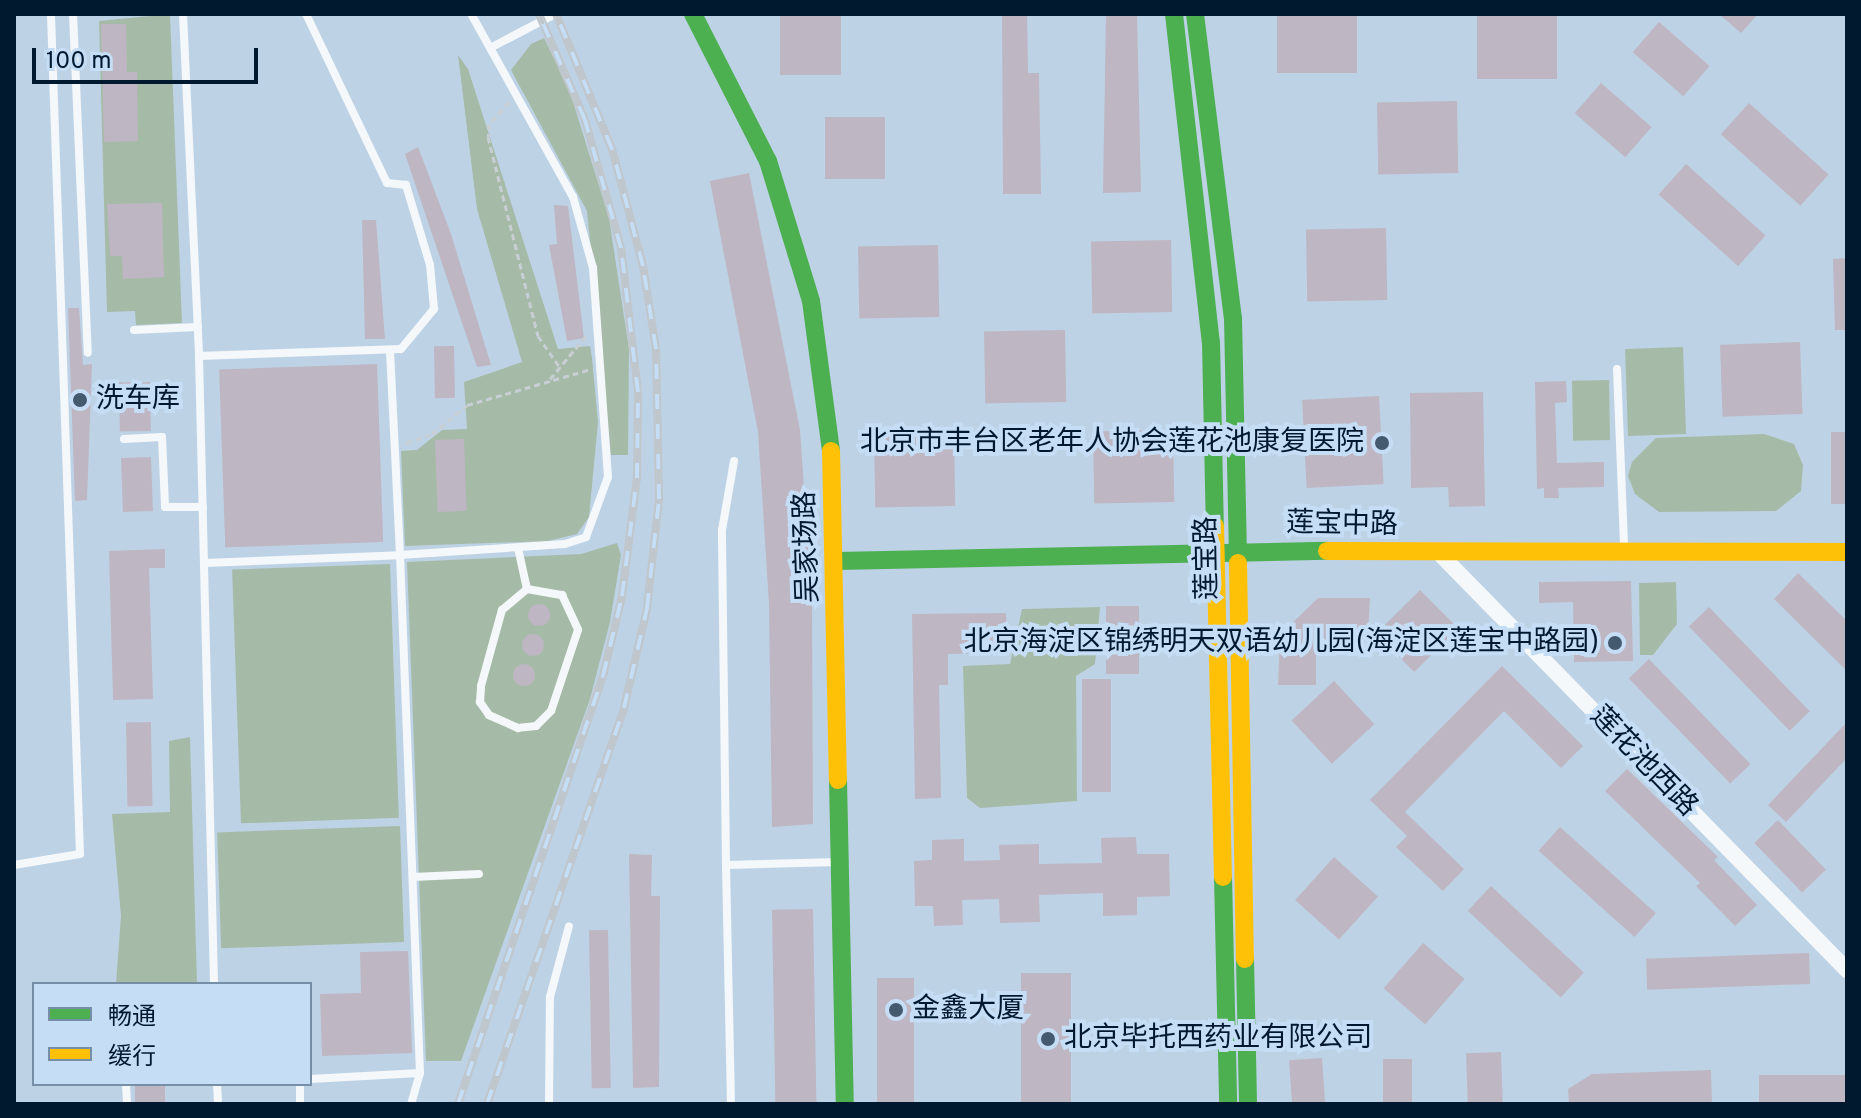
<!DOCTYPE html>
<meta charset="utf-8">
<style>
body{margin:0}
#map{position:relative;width:1861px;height:1118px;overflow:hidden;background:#bed2e5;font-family:Overpass,"Noto Sans SC",sans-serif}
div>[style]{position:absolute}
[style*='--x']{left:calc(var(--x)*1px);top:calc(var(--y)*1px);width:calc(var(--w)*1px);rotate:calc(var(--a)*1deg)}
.green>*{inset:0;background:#a6bba7;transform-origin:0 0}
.building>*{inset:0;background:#beb6c2;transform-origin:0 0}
.round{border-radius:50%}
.path>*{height:3px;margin-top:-1.5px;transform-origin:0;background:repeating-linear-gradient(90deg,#c7ced4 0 6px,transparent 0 10px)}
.lane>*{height:8px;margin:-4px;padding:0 4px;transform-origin:4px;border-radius:4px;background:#f5f8fb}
.street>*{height:16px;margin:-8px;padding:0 8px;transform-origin:8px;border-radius:8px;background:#f5f8fb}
.fast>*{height:18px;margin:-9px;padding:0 9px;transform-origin:9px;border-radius:9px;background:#4caf50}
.slow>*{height:18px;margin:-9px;padding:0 9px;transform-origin:9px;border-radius:9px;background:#ffc107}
.rail>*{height:8px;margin-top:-4px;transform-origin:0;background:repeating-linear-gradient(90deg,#c5def6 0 15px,#bfc6cc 0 30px);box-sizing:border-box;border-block:2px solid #bfc6cc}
.dots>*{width:22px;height:22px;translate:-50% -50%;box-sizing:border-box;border:4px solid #c5def6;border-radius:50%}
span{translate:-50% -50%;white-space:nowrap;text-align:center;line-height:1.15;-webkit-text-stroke:8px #c5def6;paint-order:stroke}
.poi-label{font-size:28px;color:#01192f}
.left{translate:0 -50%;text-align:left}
.right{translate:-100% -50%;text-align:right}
.street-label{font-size:28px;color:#01192f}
.frame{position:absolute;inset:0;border:16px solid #01192f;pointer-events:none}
.legend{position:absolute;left:32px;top:982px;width:280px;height:104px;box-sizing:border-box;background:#c5def6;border:2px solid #778fa6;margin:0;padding:10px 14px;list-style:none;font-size:24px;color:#01192f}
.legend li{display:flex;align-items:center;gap:16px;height:40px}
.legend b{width:40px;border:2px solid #778fa6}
.scale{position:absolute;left:32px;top:48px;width:226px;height:36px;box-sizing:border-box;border:4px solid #01192f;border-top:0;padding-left:10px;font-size:24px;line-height:28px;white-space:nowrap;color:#01192f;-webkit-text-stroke:6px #c5def6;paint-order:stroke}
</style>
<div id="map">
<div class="green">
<i style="clip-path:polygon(170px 14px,182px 323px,136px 325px,135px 311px,107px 312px,99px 21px)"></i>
<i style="clip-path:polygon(544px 38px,570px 92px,609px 218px,629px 349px,628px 455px,611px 455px,587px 211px,511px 70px,531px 44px)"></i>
<i style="clip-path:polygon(458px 55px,468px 69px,558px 349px,590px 346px,592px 358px,598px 422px,589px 517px,577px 534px,548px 541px,405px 546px,401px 451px,417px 450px,442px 430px,467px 429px,464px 382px,522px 362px,477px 209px)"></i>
<i style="left:1683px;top:347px;width:87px;height:58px;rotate:88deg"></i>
<i style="left:1609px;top:380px;width:60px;height:37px;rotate:89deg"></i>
<i style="clip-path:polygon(1764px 434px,1794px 444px,1803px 465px,1801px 491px,1776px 511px,1659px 512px,1635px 494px,1628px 476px,1632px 462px,1656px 438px)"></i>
<i style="clip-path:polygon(617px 543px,621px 555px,610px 622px,590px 699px,461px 1061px,426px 1061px,407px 562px,581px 554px)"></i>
<i style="left:390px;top:564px;width:254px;height:158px;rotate:88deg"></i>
<i style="clip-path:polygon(1676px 582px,1677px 624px,1653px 655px,1640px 655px,1639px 583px)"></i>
<i style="clip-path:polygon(1100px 607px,1095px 664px,1076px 676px,1077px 801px,980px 808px,967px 798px,963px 666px,1010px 664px,1022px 609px)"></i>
<i style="clip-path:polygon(190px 737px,197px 984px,116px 984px,121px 916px,112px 814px,170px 812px,169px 741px)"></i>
<i style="left:400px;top:826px;width:116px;height:183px;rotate:88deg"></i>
</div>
<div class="building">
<i style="left:780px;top:14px;width:61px;height:61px"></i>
<i style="clip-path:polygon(1002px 14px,1027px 14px,1028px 73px,1039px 73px,1041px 194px,1003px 194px)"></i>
<i style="clip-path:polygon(1106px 14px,1137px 14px,1141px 192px,1103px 193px)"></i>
<i style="left:1277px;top:14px;width:80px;height:59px"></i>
<i style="left:1477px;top:14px;width:80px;height:65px"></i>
<i style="clip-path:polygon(1719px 14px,1758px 14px,1741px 33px)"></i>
<i style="left:1659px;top:22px;width:67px;height:40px;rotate:41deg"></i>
<i style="clip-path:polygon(101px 24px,126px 24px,127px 72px,137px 72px,138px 141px,104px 142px)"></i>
<i style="left:1601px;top:83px;width:67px;height:40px;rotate:41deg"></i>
<i style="left:1457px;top:101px;width:72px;height:80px;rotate:89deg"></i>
<i style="left:1749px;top:103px;width:107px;height:42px;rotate:42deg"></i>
<i style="left:825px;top:117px;width:60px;height:62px"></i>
<i style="clip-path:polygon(418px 147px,451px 234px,491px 365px,477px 367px,405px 154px)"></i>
<i style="left:1686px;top:164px;width:107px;height:41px;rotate:42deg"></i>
<i style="clip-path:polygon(749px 173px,800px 430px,812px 600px,813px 824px,772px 827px,769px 604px,758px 432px,710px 181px)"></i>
<i style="clip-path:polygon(162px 203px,164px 277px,123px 279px,122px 256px,110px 256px,107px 204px)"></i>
<i style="clip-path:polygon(554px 205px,568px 206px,584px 338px,567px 341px,549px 245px,557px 244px)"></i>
<i style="clip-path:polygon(362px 220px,376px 220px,385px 339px,365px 339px)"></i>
<i style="left:1386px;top:228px;width:72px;height:80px;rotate:89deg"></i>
<i style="left:1171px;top:240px;width:72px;height:80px;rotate:89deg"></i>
<i style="left:938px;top:245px;width:72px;height:80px;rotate:89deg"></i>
<i style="clip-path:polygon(1847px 258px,1847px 330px,1835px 330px,1833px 259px)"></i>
<i style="clip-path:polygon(68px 308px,79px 308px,83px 365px,92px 364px,87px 500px,75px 501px)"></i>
<i style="left:1065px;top:330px;width:72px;height:81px;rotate:89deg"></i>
<i style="left:1800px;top:342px;width:72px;height:80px;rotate:88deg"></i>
<i style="left:454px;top:346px;width:52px;height:20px;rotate:89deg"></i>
<i style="left:377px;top:364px;width:178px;height:158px;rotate:88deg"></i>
<i style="clip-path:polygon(1566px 381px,1567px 402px,1555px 403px,1557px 463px,1604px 462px,1604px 487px,1558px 488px,1559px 498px,1544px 498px,1544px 488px,1537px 489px,1535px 382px)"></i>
<i style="left:150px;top:382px;width:49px;height:31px;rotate:89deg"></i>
<i style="clip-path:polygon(1483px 392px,1485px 506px,1449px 507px,1448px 487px,1411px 488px,1410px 393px)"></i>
<i style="left:1379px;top:396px;width:88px;height:77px;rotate:87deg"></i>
<i style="left:1173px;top:430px;width:72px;height:80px;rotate:89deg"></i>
<i style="left:1831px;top:432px;width:16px;height:72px"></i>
<i style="left:954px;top:434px;width:72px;height:80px;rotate:89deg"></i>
<i style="left:464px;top:439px;width:72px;height:29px;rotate:88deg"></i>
<i style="left:151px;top:457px;width:54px;height:30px;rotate:88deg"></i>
<i style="clip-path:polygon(165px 549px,165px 568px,149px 568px,153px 699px,113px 700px,109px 551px)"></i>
<i style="clip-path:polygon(1798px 573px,1847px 621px,1847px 671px,1774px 599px)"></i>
<i style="clip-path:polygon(1631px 581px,1633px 661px,1574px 662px,1573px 602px,1539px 603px,1539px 582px)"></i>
<i style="left:1420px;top:590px;width:54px;height:62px;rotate:45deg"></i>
<i style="clip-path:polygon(1318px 598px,1370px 598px,1368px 631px,1335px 629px,1316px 651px,1316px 685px,1278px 685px,1280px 635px)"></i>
<i class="round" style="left:528px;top:604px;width:22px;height:22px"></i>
<i style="left:1106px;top:606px;width:33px;height:68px"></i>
<i style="left:1709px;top:607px;width:145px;height:28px;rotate:46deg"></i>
<i style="clip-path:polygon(1006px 613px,1007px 653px,948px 654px,948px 685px,939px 685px,941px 798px,915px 799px,912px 614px)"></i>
<i class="round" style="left:522px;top:634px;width:22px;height:22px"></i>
<i style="left:1649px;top:659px;width:146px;height:28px;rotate:46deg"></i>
<i class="round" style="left:513px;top:664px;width:22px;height:22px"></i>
<i style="clip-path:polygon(1502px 666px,1583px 746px,1561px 768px,1504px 711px,1405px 812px,1464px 869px,1443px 891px,1396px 847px,1407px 836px,1370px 800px)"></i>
<i style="left:1082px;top:679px;width:29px;height:113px"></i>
<i style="left:1334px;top:681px;width:59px;height:58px;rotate:47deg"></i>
<i style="left:151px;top:722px;width:84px;height:25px;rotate:89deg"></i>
<i style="clip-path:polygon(1847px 722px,1847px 758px,1786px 822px,1768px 805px)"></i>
<i style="clip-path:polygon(1627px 769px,1718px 857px,1714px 860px,1757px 905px,1735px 926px,1696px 886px,1700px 883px,1605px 791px)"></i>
<i style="left:1778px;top:820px;width:69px;height:33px;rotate:46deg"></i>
<i style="left:1560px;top:827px;width:129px;height:32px;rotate:42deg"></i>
<i style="clip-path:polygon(1136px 837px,1137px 854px,1169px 854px,1170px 896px,1137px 897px,1137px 915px,1103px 916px,1103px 893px,1039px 895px,1040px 922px,1000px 923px,999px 899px,962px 900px,963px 925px,934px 926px,933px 906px,915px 906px,914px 861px,932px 860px,932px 840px,964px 839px,964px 861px,1000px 860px,999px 845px,1039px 844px,1039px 864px,1102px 863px,1101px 838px)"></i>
<i style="clip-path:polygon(629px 854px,652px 855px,651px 896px,660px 896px,659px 1087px,633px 1088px)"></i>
<i style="left:1334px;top:857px;width:59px;height:58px;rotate:42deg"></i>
<i style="left:1491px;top:886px;width:127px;height:34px;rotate:43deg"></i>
<i style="left:813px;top:909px;width:195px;height:41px;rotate:89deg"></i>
<i style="left:608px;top:930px;width:158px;height:19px;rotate:89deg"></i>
<i style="left:1423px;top:943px;width:55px;height:60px;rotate:41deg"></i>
<i style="clip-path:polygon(408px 951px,412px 1053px,322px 1056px,320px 994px,361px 993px,360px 952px)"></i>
<i style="left:1809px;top:953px;width:31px;height:163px;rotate:88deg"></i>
<i style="left:1071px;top:973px;width:131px;height:50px;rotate:90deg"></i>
<i style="left:877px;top:978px;width:37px;height:126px"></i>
<i style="left:1501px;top:1052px;width:52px;height:35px;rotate:88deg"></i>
<i style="left:1322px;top:1058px;width:46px;height:33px;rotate:86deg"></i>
<i style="left:1383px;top:1059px;width:29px;height:45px"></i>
<i style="clip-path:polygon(1711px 1070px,1712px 1104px,1569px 1104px,1568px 1089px,1592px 1074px)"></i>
<i style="left:1847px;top:1075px;width:29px;height:88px;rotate:90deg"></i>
<i style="left:135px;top:1084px;width:30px;height:20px"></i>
</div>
<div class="path">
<i style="--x:509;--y:102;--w:30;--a:132"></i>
<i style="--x:489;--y:124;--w:13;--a:94"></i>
<i style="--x:488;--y:137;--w:205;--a:75.9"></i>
<i style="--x:538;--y:336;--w:40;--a:55.1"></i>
<i style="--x:550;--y:379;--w:56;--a:-50.1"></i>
<i style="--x:406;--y:443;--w:28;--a:-19"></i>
<i style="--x:432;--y:434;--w:45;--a:-39.6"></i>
<i style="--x:467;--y:405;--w:129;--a:-16.2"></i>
</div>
<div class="lane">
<i style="--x:73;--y:14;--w:339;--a:87.5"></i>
<i style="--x:183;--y:14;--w:342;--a:87.3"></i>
<i style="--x:199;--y:356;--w:628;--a:88.63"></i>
<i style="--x:492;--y:47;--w:71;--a:-27.6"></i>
<i style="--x:134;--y:330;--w:64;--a:-2.7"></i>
<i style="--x:390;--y:350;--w:205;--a:87.2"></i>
<i style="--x:400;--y:555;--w:165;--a:-3.8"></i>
<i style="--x:565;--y:544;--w:22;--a:-18"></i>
<i style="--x:586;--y:537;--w:64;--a:-69.9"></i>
<i style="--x:608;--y:477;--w:210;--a:-94.1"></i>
<i style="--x:593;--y:268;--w:74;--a:-105.7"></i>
<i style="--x:573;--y:197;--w:210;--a:-119.1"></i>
<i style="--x:199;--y:356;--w:202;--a:-2"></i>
<i style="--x:401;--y:349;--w:52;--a:-50.5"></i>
<i style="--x:434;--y:309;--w:44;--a:-95.2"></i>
<i style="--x:430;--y:265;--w:84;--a:-106.7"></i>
<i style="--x:406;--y:185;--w:19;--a:-174"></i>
<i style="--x:387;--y:183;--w:187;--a:-115.6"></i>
<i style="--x:1617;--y:369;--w:178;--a:87.7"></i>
<i style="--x:124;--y:439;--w:38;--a:-3"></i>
<i style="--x:162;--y:437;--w:70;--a:87.5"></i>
<i style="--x:165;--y:507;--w:38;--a:0"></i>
<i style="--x:518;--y:548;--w:42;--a:77.6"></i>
<i style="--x:527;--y:589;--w:36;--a:10"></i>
<i style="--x:562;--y:595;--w:38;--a:65"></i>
<i style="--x:578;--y:630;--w:85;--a:108.4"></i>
<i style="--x:551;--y:711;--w:21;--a:135"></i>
<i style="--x:536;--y:726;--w:18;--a:174"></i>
<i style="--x:518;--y:728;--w:32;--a:-156"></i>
<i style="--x:489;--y:715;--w:16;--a:-125"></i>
<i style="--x:480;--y:702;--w:16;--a:-86"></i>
<i style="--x:481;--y:686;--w:79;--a:-74.6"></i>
<i style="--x:502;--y:610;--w:33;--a:-40"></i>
<i style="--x:204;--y:563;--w:196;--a:-2.3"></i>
<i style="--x:400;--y:555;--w:518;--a:87.79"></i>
<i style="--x:14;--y:865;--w:67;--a:-9.5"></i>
<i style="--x:80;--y:854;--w:841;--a:-91.98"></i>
<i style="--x:726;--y:865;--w:335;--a:-90.7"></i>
<i style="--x:722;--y:530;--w:70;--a:-80.1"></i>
<i style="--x:413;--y:877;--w:66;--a:-2.6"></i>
<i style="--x:310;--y:1079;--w:110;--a:-3.1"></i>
<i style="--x:420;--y:1073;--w:32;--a:106"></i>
<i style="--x:126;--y:1084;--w:20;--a:87"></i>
<i style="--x:217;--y:1084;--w:20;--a:87"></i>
<i style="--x:300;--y:1084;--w:20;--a:90"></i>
<i style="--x:549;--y:1104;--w:107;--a:-89.5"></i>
<i style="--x:550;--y:997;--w:73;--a:-75"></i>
<i style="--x:731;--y:1104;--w:239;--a:-91.2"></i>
<i style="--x:726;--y:865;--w:113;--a:-1.5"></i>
</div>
<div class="street">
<i style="--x:1440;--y:554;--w:582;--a:45.63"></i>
</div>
<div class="fast">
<i style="--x:693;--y:14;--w:165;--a:63"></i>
<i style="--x:768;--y:161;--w:146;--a:72.9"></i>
<i style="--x:811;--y:301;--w:151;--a:82.4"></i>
<i style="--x:1174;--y:14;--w:330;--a:83.6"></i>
<i style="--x:1211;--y:342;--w:184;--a:88.8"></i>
<i style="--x:1195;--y:14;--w:306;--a:82.9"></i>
<i style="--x:1233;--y:318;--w:245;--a:88.8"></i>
<i style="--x:837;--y:561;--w:490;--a:-1.2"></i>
<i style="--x:838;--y:780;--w:324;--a:88.8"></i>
<i style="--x:1223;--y:877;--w:227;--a:88.7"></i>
<i style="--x:1245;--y:959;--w:145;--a:88.8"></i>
</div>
<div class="slow">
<i style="--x:831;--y:451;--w:329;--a:88.8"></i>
<i style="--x:1215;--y:526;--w:351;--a:88.7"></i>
<i style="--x:1327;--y:551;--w:520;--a:0.11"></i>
<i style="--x:1238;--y:563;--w:396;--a:89"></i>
</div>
<div class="rail">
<i style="--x:458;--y:1104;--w:452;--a:-71.3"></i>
<i style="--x:603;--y:676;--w:82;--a:-76.6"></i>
<i style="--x:622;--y:596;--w:119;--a:-82.8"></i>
<i style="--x:637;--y:478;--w:86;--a:-89.3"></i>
<i style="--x:638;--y:392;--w:145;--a:-96.7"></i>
<i style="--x:621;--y:248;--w:133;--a:-105.7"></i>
<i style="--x:585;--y:120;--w:116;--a:-113.5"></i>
<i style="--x:487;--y:1104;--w:419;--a:-70.9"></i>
<i style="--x:624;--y:708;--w:103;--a:-77"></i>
<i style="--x:647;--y:608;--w:110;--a:-83.7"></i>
<i style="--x:659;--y:499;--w:150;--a:-91.1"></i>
<i style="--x:656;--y:349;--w:84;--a:-98.9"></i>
<i style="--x:643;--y:266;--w:121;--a:-104.8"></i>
<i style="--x:612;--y:149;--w:146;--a:-112.5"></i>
</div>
<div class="dots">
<i style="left:80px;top:400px;background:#435a6f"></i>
<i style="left:1382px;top:443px;background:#435a6f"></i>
<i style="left:1615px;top:643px;background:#435a6f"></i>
<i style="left:896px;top:1010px;background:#435a6f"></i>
<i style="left:1048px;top:1039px;background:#435a6f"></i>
</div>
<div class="poi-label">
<span class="left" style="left:96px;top:400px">洗车库</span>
<span class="right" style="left:1364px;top:443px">北京市丰台区老年人协会莲花池康复医院</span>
<span class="right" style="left:1599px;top:643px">北京海淀区锦绣明天双语幼儿园(海淀区莲宝中路园)</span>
<span class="left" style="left:912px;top:1010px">金鑫大厦</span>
<span class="left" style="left:1064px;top:1039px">北京毕托西药业有限公司</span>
</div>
<div class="street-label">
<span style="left:1342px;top:525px;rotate:1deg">莲宝中路</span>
<span style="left:808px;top:547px;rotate:-92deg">吴家场路</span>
<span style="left:1208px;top:558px;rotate:-91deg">莲宝路</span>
<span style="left:1643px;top:762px;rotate:46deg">莲花池西路</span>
</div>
<div class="frame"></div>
<ul class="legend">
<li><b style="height:10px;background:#4caf50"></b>畅通</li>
<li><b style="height:10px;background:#ffc107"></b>缓行</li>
</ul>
<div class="scale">100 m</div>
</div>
